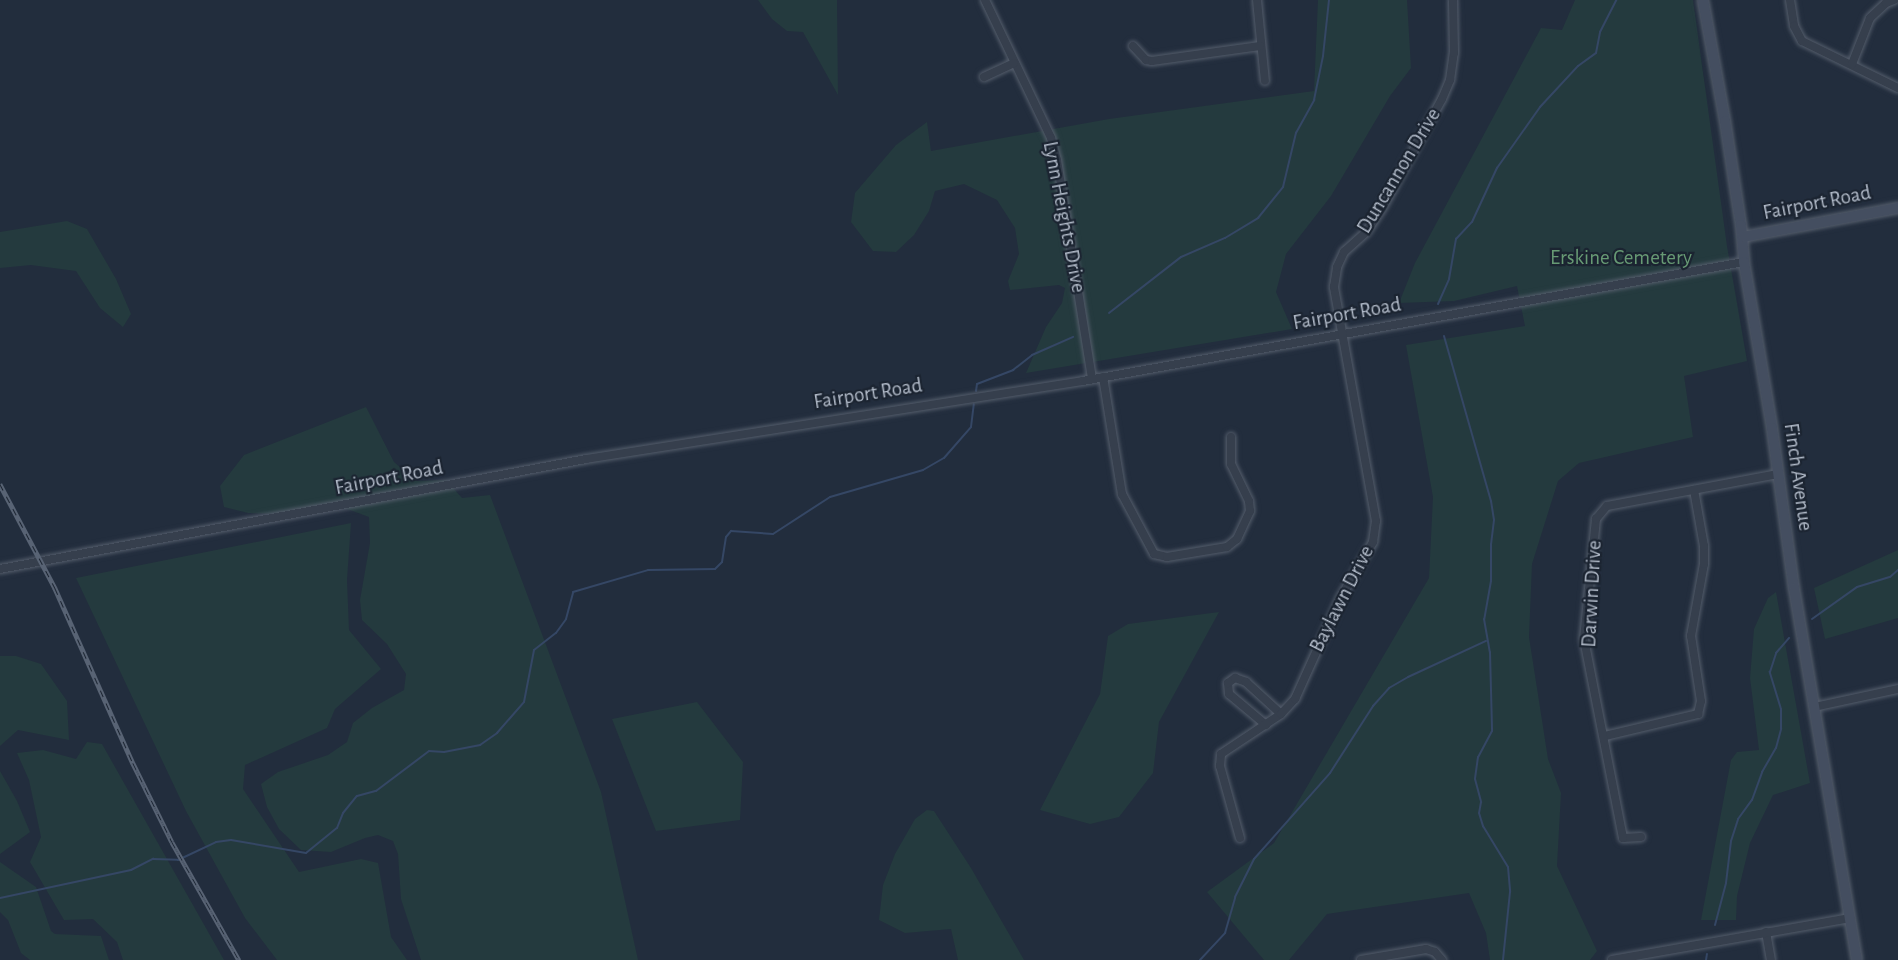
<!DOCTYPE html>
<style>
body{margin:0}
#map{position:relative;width:1898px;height:960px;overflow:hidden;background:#222d3d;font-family:"Alegreya Sans",sans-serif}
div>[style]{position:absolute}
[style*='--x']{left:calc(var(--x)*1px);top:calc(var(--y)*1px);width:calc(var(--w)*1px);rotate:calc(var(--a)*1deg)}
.green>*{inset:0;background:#243a3e}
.stream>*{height:2px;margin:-1px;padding:0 1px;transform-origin:1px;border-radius:1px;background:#354765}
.roads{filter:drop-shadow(0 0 2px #545d6b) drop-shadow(0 0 2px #545d6b)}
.street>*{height:8px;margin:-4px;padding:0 4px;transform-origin:4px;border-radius:4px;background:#363f4d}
.secondary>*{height:10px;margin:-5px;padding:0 5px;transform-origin:5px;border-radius:5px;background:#444e60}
.rail>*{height:4.5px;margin-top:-2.25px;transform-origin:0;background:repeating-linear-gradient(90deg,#1b2431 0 7px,#586374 0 14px);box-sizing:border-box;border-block:2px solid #586374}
span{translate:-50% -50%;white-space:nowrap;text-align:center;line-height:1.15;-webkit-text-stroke:4.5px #1b2431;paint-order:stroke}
.street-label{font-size:21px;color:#b1bac8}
.park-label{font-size:21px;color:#679a74}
</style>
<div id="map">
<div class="green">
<i style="clip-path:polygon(758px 0,837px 0,838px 95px,803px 32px,787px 31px,772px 19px)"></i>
<i style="clip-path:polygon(1318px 0,1407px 0,1411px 68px,1390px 96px,1331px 196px,1286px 254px,1276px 292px,1292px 329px,1026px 373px,1046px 327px,1062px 303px,1065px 288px,1059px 285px,1010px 290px,1008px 281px,1019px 254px,1015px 228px,997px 200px,964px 184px,935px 191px,929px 211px,914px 235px,896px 252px,873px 251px,851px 222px,855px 193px,896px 145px,927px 122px,931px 151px,1109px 119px,1314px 91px)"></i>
<i style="clip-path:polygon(1575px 0,1693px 0,1727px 246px,1747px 361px,1684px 376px,1693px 437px,1579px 463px,1558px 481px,1532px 564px,1529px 637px,1548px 759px,1561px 793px,1557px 866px,1597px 951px,1590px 960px,1490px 960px,1486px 933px,1469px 893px,1327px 914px,1289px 960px,1264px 960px,1207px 892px,1274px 843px,1429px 578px,1433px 497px,1406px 345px,1525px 326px,1517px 286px,1454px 301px,1399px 303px,1415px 263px,1541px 28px,1562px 30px)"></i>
<i style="clip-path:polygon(67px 221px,87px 229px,116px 279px,131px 314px,123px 327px,100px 308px,76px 271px,31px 265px,0 268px,0 232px)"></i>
<i style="clip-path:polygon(366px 407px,394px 462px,416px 481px,446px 480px,462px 498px,490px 495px,601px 792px,638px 960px,421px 960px,401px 899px,398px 854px,393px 841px,378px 835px,365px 838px,331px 852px,301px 850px,279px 829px,267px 807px,261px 784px,278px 772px,328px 755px,347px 742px,353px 723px,372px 708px,404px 690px,406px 674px,387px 644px,362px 620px,360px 600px,370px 543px,369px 517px,339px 506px,321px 504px,289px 514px,248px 513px,224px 507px,220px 486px,244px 455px)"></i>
<i style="clip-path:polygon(351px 523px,347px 580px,349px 630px,381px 669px,335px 709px,327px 728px,245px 765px,243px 789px,299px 872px,361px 859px,378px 863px,391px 937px,407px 960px,277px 960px,245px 918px,186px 811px,76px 578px)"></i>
<i style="clip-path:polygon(1898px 550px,1898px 618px,1825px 639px,1814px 588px)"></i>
<i style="clip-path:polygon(1776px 592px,1810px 783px,1773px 795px,1750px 843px,1737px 896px,1736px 920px,1701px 920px,1731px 760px,1737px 752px,1759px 750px,1750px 678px,1754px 629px,1768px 598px)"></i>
<i style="clip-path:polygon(1219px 612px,1159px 722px,1153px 773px,1119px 817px,1090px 824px,1040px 810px,1100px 694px,1108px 636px,1128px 624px)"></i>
<i style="clip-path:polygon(0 656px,16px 656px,41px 664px,67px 701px,69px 740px,18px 730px,0 746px)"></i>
<i style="clip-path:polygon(697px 702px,743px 762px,740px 820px,656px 831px,612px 719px)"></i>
<i style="clip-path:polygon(87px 742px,102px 744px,224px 960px,123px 960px,117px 942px,93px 919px,64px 920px,30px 862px,41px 837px,29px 780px,17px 753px,43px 750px,76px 759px)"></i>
<i style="clip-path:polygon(0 771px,17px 801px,30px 832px,0 854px)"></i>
<i style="clip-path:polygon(927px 810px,934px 811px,971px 868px,1024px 960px,958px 960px,951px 929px,905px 933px,879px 920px,883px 885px,895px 854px,915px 819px)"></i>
<i style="clip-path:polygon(0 862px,36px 887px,51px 931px,55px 934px,101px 936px,109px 960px,30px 960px,21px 953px,8px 920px,0 912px)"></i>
</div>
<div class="stream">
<i style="--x:1438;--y:304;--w:27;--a:-66"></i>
<i style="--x:1449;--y:279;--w:41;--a:-80.1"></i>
<i style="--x:1456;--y:239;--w:23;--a:-47"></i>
<i style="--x:1472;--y:222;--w:60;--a:-65.2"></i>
<i style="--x:1497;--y:168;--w:75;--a:-54.8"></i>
<i style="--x:1540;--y:107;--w:56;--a:-47.2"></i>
<i style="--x:1578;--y:66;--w:22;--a:-36"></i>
<i style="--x:1596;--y:53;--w:21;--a:-79"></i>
<i style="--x:1600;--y:32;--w:36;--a:-63"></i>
<i style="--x:1109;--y:313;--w:91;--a:-37.9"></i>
<i style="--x:1181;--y:257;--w:48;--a:-23.4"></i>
<i style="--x:1225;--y:238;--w:39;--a:-31"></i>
<i style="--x:1258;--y:218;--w:40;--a:-51"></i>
<i style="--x:1283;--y:187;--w:56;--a:-76.5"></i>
<i style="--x:1296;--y:133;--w:38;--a:-61"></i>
<i style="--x:1314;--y:100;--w:45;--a:-78.4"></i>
<i style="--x:1323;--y:56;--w:56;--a:-83.9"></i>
<i style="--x:1444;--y:336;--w:172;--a:74.1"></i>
<i style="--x:1491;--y:501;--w:19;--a:81"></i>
<i style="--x:1494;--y:520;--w:24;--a:97"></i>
<i style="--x:1491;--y:544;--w:37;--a:90"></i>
<i style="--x:1491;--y:581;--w:39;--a:100"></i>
<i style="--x:1484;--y:619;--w:34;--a:80"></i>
<i style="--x:1490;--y:652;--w:79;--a:88.5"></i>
<i style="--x:1492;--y:731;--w:30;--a:118"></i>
<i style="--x:1478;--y:757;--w:22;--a:98"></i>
<i style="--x:1475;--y:779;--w:24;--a:75"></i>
<i style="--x:1481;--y:802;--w:11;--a:100"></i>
<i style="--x:1479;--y:813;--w:14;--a:73"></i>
<i style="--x:1483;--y:826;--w:48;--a:58.6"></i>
<i style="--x:1508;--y:867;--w:25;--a:85"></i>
<i style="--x:1510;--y:892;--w:68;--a:95.9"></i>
<i style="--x:976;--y:391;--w:7;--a:-82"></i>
<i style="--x:977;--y:384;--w:39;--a:-21"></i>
<i style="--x:1013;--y:370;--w:24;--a:-38"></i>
<i style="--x:1032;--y:355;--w:45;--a:-23.7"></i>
<i style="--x:1812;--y:619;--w:55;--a:-35.4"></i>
<i style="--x:1857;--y:587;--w:34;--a:-17"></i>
<i style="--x:1890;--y:577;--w:11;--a:-41"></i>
<i style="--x:0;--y:898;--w:134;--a:-12.1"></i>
<i style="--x:131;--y:870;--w:25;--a:-27"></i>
<i style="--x:153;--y:859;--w:25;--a:2"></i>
<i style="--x:178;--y:860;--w:42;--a:-25.3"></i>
<i style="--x:216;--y:842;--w:15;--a:-8"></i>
<i style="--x:231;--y:840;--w:76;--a:9.8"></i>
<i style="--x:306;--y:853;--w:40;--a:-39"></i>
<i style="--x:337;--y:828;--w:16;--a:-68"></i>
<i style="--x:343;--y:813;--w:22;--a:-51"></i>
<i style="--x:357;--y:796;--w:20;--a:-15"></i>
<i style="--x:376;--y:791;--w:66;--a:-37"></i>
<i style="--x:429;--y:751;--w:15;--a:4"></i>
<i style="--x:444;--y:752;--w:37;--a:-11"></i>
<i style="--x:480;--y:745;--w:21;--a:-35"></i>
<i style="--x:497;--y:733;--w:41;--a:-48.9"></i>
<i style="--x:524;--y:702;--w:53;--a:-79.1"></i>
<i style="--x:534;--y:650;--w:28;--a:-38"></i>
<i style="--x:556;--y:633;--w:17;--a:-54"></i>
<i style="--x:566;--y:619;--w:28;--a:-75"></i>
<i style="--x:573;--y:592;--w:78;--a:-16.3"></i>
<i style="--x:648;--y:570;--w:67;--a:-0.9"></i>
<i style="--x:715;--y:569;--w:10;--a:-45"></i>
<i style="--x:722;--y:562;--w:25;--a:-81"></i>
<i style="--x:726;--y:537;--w:8;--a:-50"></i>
<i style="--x:731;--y:531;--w:42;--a:4.1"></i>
<i style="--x:773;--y:534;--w:68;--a:-33"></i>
<i style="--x:830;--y:497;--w:97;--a:-16.2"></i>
<i style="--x:923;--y:470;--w:24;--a:-30"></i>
<i style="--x:944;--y:458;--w:41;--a:-48.9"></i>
<i style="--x:971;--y:427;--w:23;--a:-83"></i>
<i style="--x:1715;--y:925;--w:43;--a:-75.3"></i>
<i style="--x:1726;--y:883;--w:42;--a:-83.2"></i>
<i style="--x:1731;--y:841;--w:23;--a:-72"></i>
<i style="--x:1738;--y:819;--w:24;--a:-54"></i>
<i style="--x:1752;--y:800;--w:30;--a:-70"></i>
<i style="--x:1762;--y:772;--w:28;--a:-60"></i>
<i style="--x:1776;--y:748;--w:20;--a:-75"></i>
<i style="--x:1781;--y:729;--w:20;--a:-90"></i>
<i style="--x:1781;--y:709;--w:39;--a:-107"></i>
<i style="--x:1770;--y:672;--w:20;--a:-72"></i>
<i style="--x:1776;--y:653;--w:20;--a:-49"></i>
<i style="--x:1200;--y:960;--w:37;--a:-47"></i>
<i style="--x:1225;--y:933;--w:37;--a:-74"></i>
<i style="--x:1235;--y:897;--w:42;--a:-63.4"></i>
<i style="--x:1254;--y:859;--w:115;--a:-48.5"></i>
<i style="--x:1330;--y:773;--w:80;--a:-57.3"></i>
<i style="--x:1373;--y:706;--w:24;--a:-48"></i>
<i style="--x:1389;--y:688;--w:22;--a:-30"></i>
<i style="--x:1408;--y:677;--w:86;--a:-24.8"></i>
<i style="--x:1706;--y:960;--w:6;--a:-81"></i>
</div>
<div class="roads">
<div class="street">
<i style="--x:985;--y:0;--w:153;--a:64.4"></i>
<i style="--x:1051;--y:138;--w:23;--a:75"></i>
<i style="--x:1057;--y:160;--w:222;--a:80.9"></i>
<i style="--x:1257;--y:0;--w:81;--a:84.4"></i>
<i style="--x:1790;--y:0;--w:26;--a:81"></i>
<i style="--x:1794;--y:26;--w:17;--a:62"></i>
<i style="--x:1802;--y:41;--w:107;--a:26.1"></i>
<i style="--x:1133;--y:46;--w:19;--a:47"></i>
<i style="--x:1146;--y:60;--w:6;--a:9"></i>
<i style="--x:1152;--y:61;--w:109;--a:-7.9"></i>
<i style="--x:1852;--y:64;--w:49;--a:-68.6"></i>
<i style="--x:1870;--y:18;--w:22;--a:-43"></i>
<i style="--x:1886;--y:3;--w:9;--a:-21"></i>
<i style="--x:984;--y:77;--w:33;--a:-25"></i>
<i style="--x:1103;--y:377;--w:119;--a:80.8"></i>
<i style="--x:1122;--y:494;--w:68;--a:61.9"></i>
<i style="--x:1154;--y:554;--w:13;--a:13"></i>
<i style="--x:1167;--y:557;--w:61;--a:-9.5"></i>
<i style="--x:1227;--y:547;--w:13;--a:-39"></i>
<i style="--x:1237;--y:539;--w:31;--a:-65"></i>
<i style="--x:1250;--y:511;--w:10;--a:-96"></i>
<i style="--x:1249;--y:501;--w:41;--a:-115.9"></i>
<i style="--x:1231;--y:464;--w:27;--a:-90"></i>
<i style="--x:0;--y:569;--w:596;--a:-10.63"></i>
<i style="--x:586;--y:459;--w:503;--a:-8.92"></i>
<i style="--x:1083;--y:381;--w:672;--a:-10.21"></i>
<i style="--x:1814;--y:707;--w:86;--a:-12.1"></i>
<i style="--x:1266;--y:725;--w:48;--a:-140"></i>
<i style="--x:1229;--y:694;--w:11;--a:-95"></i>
<i style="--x:1228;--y:683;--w:9;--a:-36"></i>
<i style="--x:1235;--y:678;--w:12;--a:20"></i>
<i style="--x:1246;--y:682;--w:47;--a:42.4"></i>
<i style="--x:1605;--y:736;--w:96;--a:-13.3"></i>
<i style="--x:1698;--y:714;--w:13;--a:-77"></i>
<i style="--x:1701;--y:701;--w:66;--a:-98.7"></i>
<i style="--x:1691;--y:636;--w:73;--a:-79.8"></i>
<i style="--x:1704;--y:564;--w:18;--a:-90"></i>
<i style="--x:1704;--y:546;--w:57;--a:-100.1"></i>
<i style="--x:1641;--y:837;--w:18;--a:177"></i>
<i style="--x:1623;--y:838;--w:203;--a:-101.1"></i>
<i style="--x:1584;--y:639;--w:121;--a:-84.3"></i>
<i style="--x:1596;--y:519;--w:17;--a:-50"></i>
<i style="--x:1607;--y:506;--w:174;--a:-10.6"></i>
<i style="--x:1240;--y:838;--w:75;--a:-105.5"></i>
<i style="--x:1220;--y:766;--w:12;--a:-85"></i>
<i style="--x:1221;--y:754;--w:72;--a:-33.7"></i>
<i style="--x:1281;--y:714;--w:21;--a:-47"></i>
<i style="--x:1295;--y:699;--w:112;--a:-65.7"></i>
<i style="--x:1341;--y:597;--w:64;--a:-59.8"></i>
<i style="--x:1373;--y:542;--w:21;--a:-82"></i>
<i style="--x:1376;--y:521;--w:238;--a:-100.2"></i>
<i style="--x:1334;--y:287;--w:20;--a:-81"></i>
<i style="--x:1337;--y:267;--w:17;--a:-65"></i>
<i style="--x:1344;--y:252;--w:31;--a:-42"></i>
<i style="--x:1367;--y:231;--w:27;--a:-57"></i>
<i style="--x:1382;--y:208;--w:124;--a:-61.2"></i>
<i style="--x:1442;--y:99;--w:21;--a:-67"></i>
<i style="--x:1450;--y:80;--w:27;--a:-82"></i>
<i style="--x:1454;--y:53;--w:53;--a:-91.1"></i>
<i style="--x:1766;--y:932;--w:28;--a:80"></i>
<i style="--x:1361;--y:960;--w:66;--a:-9.6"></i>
<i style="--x:1426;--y:949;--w:9;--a:18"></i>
<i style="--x:1435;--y:952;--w:11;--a:49"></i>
<i style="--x:1612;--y:960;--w:242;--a:-10"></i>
</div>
<div class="secondary">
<i style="--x:1703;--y:0;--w:123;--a:79.7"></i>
<i style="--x:1725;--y:121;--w:105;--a:81.3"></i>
<i style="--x:1741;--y:225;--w:37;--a:85"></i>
<i style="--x:1744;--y:262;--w:168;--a:80.4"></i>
<i style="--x:1772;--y:428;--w:162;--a:82.2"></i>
<i style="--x:1794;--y:588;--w:377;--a:80.4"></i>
<i style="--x:1743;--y:237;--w:158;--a:-10.6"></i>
</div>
</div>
<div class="rail">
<i style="--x:0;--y:484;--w:118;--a:62.1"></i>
<i style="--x:55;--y:588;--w:192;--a:66"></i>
<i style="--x:133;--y:763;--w:88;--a:63.7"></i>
<i style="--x:172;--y:842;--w:136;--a:60.4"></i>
</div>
<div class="street-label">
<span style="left:1399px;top:171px;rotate:-59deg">Duncannon Drive</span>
<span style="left:1817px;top:203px;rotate:-11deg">Fairport Road</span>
<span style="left:1064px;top:217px;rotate:79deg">Lynn Heights Drive</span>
<span style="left:1347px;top:314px;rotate:-10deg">Fairport Road</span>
<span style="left:868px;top:394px;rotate:-9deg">Fairport Road</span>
<span style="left:1798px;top:477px;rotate:82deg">Finch Avenue</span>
<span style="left:389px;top:478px;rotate:-11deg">Fairport Road</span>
<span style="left:1592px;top:594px;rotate:-87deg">Darwin Drive</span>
<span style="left:1342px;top:599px;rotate:-63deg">Baylawn Drive</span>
</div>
<div class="park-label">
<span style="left:1621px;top:258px">Erskine Cemetery</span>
</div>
</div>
